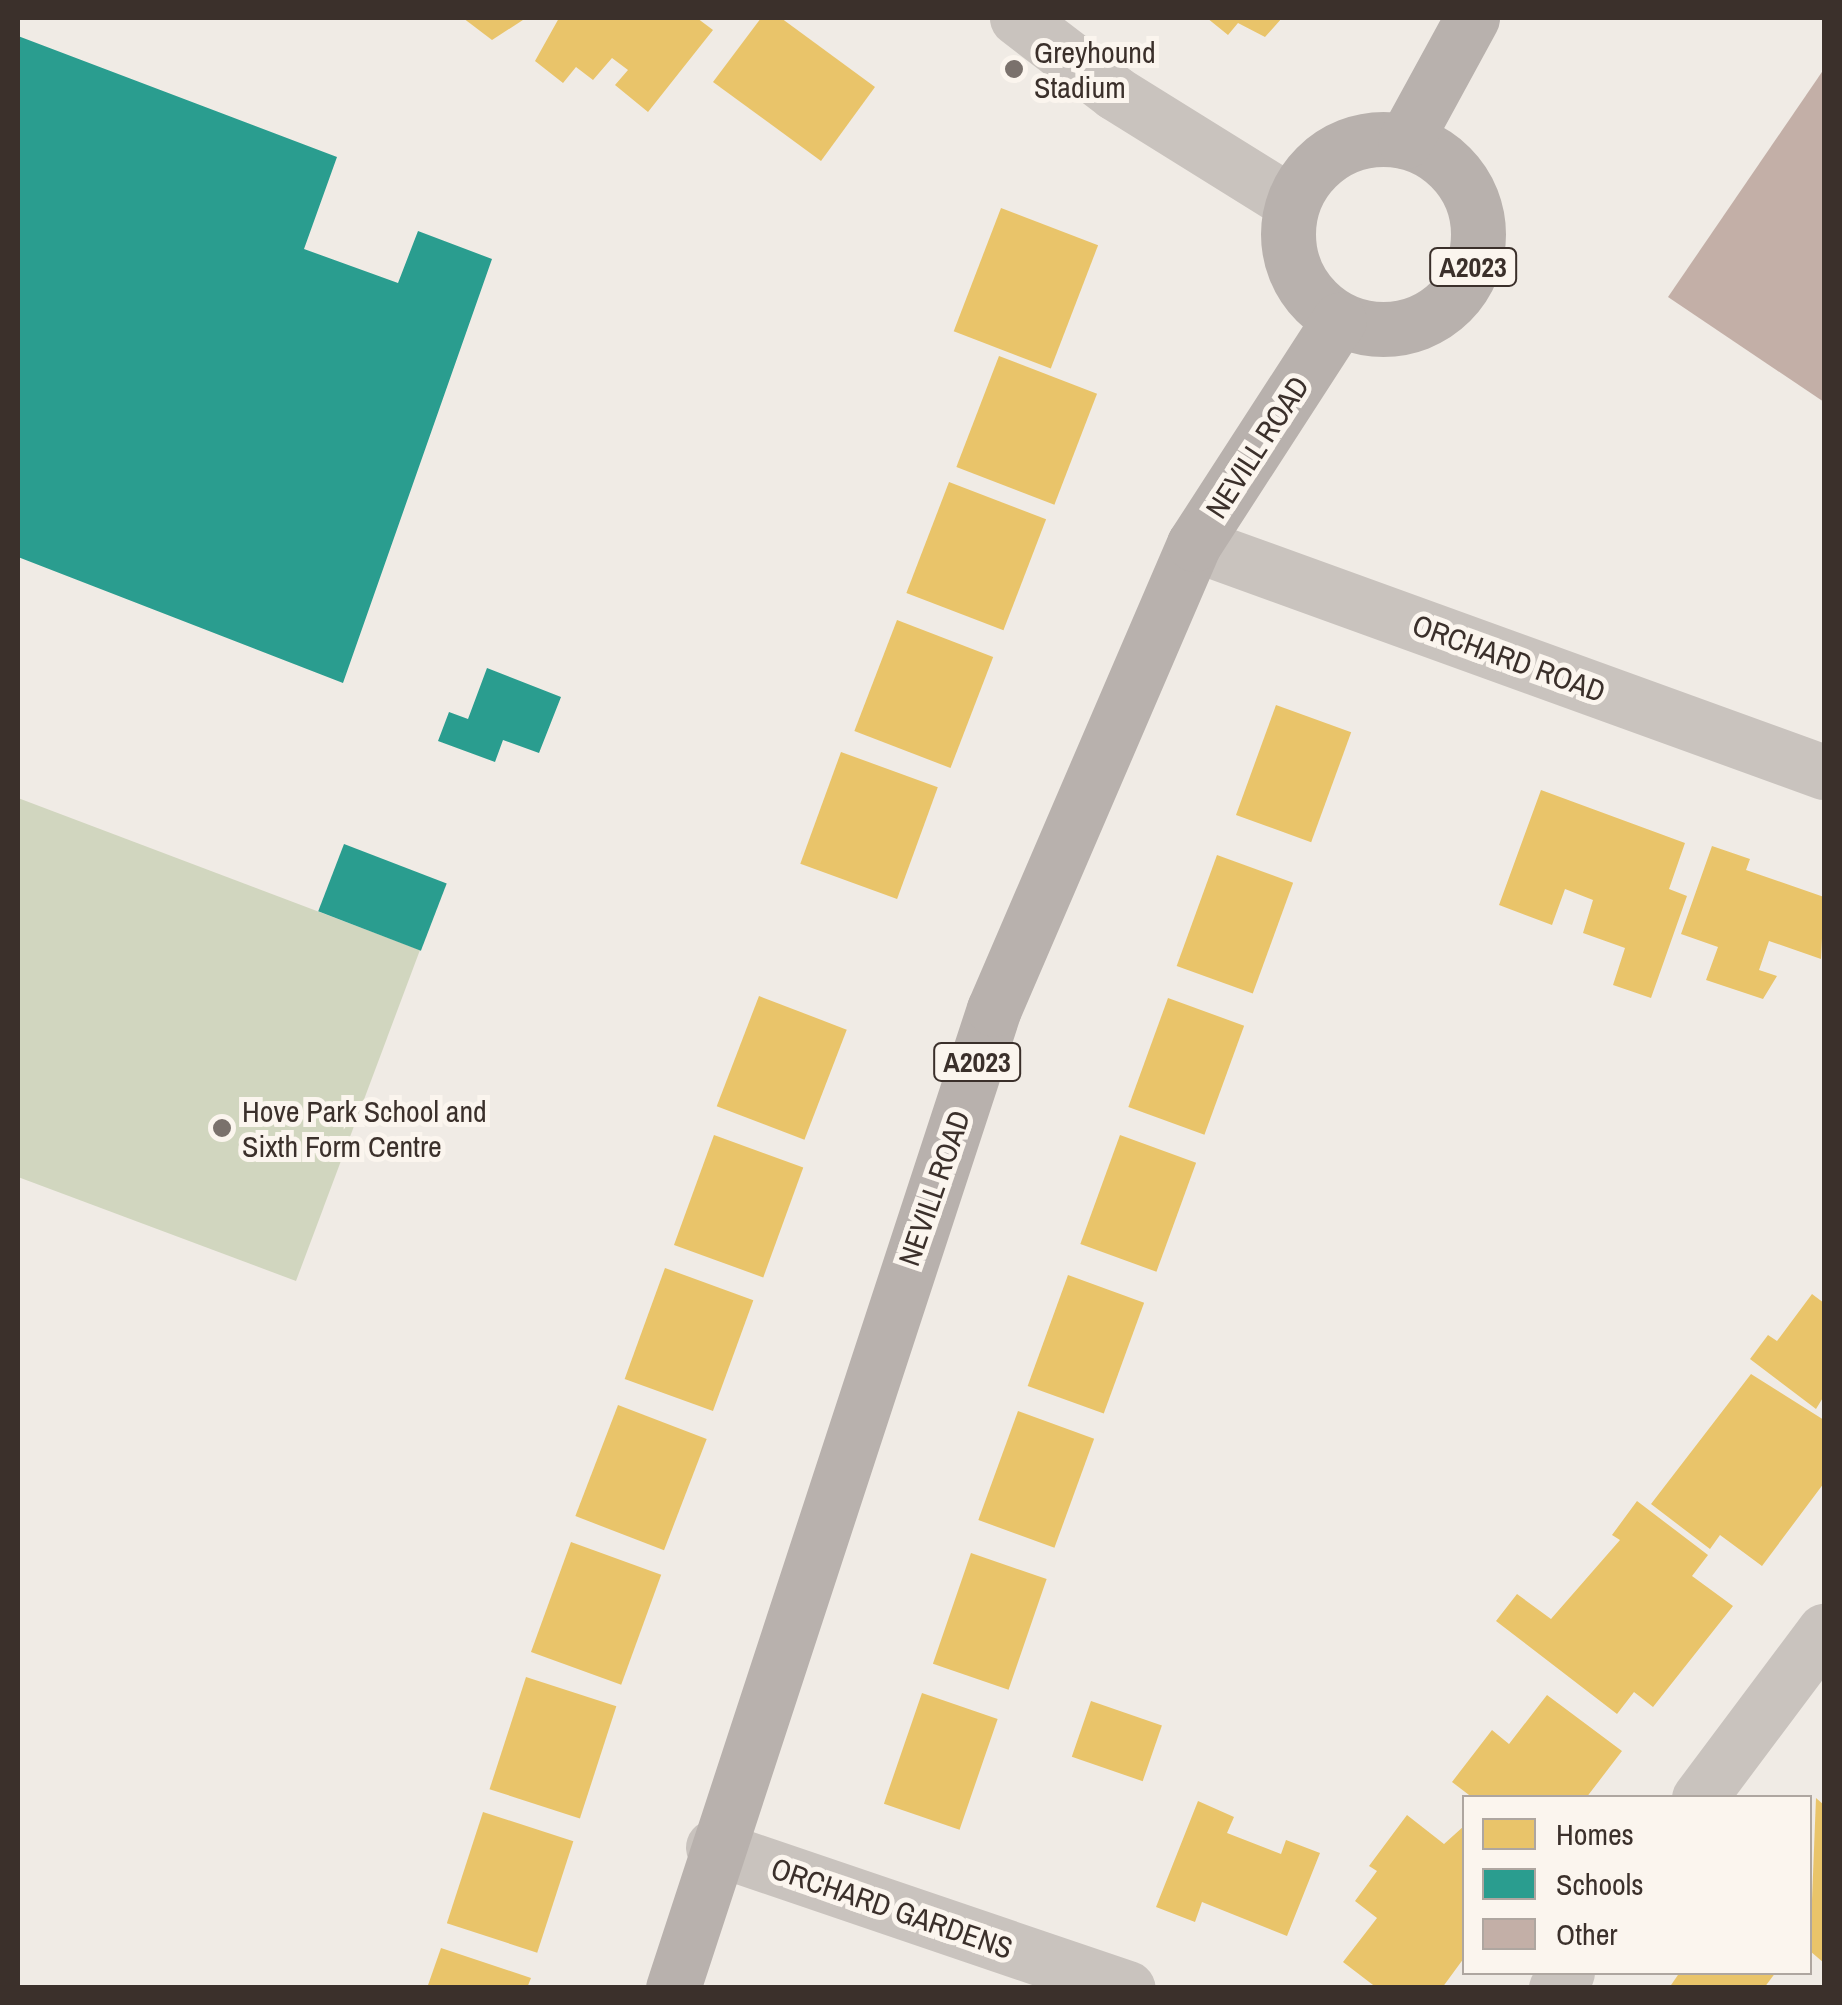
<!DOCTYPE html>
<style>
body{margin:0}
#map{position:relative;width:1842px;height:2005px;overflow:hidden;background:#f0ebe5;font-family:"Archivo Narrow",sans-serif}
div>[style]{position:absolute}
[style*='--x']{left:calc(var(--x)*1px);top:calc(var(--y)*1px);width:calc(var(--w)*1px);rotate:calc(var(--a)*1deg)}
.green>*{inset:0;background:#d1d6bf}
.homes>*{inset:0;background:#e9c46a;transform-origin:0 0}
.schools>*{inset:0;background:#2a9d8f;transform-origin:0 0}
.building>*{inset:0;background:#c3afa7}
.street>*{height:55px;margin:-27.5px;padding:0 27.5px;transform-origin:27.5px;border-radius:27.5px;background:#c9c3be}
.primary>*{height:55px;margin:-27.5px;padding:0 27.5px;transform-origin:27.5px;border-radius:27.5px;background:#b8b1ad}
.primary>.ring{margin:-27.5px;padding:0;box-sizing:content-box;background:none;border:55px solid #b8b1ad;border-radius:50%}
.dots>*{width:28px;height:28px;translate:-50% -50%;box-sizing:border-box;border:5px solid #fbf5ee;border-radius:50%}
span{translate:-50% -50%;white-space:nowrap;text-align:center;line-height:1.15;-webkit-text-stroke:10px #fbf5ee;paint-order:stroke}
.shield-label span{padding:2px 8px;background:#fbf5ee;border:2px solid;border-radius:8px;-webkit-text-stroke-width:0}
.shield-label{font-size:28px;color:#3b302b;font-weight:700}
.poi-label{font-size:30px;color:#3b302b}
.left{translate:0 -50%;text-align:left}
.street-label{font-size:30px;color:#3b302b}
.frame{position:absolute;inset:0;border:20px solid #3b302b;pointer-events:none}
.legend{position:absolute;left:1462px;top:1795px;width:350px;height:180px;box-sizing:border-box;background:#fbf5ee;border:2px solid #aea6a0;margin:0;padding:12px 18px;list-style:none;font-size:30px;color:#3b302b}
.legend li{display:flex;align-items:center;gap:20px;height:50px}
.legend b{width:50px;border:2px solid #aea6a0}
</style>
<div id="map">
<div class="green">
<i style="clip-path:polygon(18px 798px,420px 950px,296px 1281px,18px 1177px)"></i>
</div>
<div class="homes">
<i style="clip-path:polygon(463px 18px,526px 18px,492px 40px)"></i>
<i style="clip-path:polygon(559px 18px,697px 18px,713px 30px,648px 112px,615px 85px,628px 70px,612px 58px,593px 80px,576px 67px,563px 83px,535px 61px)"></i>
<i style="clip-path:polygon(761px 18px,781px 18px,875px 87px,821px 161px,713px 82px)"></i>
<i style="clip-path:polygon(1207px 18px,1282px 18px,1265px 37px,1238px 23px,1228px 35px)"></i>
<i style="left:1001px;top:208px;width:104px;height:132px;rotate:21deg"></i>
<i style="left:999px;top:356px;width:105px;height:119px;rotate:21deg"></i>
<i style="left:949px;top:482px;width:104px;height:119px;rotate:21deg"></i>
<i style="left:897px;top:620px;width:103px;height:119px;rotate:21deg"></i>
<i style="left:1276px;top:705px;width:80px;height:117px;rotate:20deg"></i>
<i style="left:841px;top:752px;width:103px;height:119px;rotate:20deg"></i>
<i style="clip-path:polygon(1541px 790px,1685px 843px,1669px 889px,1687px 896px,1651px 998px,1613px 985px,1625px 948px,1583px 933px,1593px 900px,1565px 889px,1552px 925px,1499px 905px)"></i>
<i style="clip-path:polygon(1712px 846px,1750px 859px,1746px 870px,1824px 897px,1821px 959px,1769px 941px,1759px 970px,1777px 976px,1763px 999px,1706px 980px,1718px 947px,1681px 934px)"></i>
<i style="left:1217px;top:855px;width:81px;height:118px;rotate:20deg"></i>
<i style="left:759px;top:996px;width:94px;height:118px;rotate:21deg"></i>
<i style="left:1168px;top:998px;width:81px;height:116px;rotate:20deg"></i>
<i style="left:714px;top:1135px;width:95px;height:117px;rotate:20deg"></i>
<i style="left:1120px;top:1135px;width:81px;height:116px;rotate:20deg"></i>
<i style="left:665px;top:1268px;width:94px;height:118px;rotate:20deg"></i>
<i style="left:1068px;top:1275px;width:81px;height:118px;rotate:20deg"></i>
<i style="clip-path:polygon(1812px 1294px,1824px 1303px,1824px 1396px,1816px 1409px,1750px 1359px,1768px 1335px,1777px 1341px)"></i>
<i style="clip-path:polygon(1751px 1374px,1824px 1420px,1824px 1483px,1762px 1566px,1720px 1535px,1710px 1549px,1651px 1504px)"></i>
<i style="left:618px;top:1405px;width:95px;height:119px;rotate:21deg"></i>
<i style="left:1018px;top:1411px;width:81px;height:116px;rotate:20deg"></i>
<i style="clip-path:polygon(1637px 1501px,1708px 1555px,1692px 1576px,1733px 1606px,1653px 1707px,1634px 1692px,1617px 1714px,1496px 1621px,1517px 1594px,1551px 1619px,1620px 1540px,1612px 1535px)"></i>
<i style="left:571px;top:1542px;width:96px;height:117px;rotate:20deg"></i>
<i style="left:971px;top:1553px;width:80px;height:117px;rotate:19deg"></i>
<i style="left:526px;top:1677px;width:95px;height:118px;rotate:18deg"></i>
<i style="left:922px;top:1693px;width:80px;height:117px;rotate:19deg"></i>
<i style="clip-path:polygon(1547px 1695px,1622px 1751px,1586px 1798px,1473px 1798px,1452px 1782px,1492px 1730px,1509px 1744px)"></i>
<i style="left:1091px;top:1701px;width:75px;height:59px;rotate:19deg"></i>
<i style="clip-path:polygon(1816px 1798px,1824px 1805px,1824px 1963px,1810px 1951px)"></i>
<i style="clip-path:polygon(1198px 1801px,1234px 1817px,1227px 1833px,1281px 1854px,1286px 1840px,1320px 1853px,1287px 1936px,1202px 1902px,1195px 1922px,1156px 1907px)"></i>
<i style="left:483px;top:1812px;width:95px;height:117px;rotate:18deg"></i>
<i style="clip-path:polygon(1407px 1815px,1444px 1844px,1464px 1826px,1464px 1958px,1442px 1988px,1377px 1988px,1343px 1962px,1377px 1918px,1355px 1901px,1377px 1871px,1369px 1866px)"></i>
<i style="clip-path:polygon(441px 1948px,531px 1978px,527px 1988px,427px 1988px)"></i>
<i style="clip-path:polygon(1680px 1972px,1776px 1972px,1764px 1988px,1669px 1988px)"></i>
</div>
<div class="schools">
<i style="clip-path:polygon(18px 36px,337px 157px,304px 249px,398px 283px,418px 231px,492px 259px,343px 683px,18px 557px)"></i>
<i style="clip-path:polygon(487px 668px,561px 697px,539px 753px,503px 740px,495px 762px,438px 741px,449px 712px,468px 719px)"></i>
<i style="left:344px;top:844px;width:110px;height:72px;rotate:21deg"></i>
</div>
<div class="building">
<i style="clip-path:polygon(1824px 69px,1824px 402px,1668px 297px)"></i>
</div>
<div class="street">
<i style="--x:1017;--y:18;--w:123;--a:37.4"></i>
<i style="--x:1115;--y:93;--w:208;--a:31.9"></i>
<i style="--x:1194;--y:544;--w:670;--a:19.9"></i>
<i style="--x:1699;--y:1798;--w:209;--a:-53.2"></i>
<i style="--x:713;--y:1847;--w:438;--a:18.8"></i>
<i style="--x:1556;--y:1988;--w:19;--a:-55"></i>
</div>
<div class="primary">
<i class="ring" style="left:1288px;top:139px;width:135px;height:135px"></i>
<i style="--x:1405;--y:141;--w:140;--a:-61.4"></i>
<i style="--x:673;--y:1988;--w:1030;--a:-71.85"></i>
<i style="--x:994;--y:1009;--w:506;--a:-66.73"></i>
<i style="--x:1194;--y:544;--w:267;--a:-57.1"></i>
</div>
<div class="dots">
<i style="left:1014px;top:69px;background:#7a716c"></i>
<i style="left:222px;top:1128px;background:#7a716c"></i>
</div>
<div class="shield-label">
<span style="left:1473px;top:267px">A2023</span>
<span style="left:977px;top:1062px">A2023</span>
</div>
<div class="poi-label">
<span class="left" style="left:1034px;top:69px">Greyhound<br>Stadium</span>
<span class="left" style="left:242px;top:1128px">Hove Park School and<br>Sixth Form Centre</span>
</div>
<div class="street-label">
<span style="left:1257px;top:447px;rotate:-57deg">NEVILL ROAD</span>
<span style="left:1509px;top:658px;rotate:20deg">ORCHARD ROAD</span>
<span style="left:934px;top:1188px;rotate:-71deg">NEVILL ROAD</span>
<span style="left:892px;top:1908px;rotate:19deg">ORCHARD GARDENS</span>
</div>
<div class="frame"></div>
<ul class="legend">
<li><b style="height:28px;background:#e9c46a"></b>Homes</li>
<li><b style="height:28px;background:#2a9d8f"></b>Schools</li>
<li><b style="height:28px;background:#c3afa7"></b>Other</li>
</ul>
</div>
